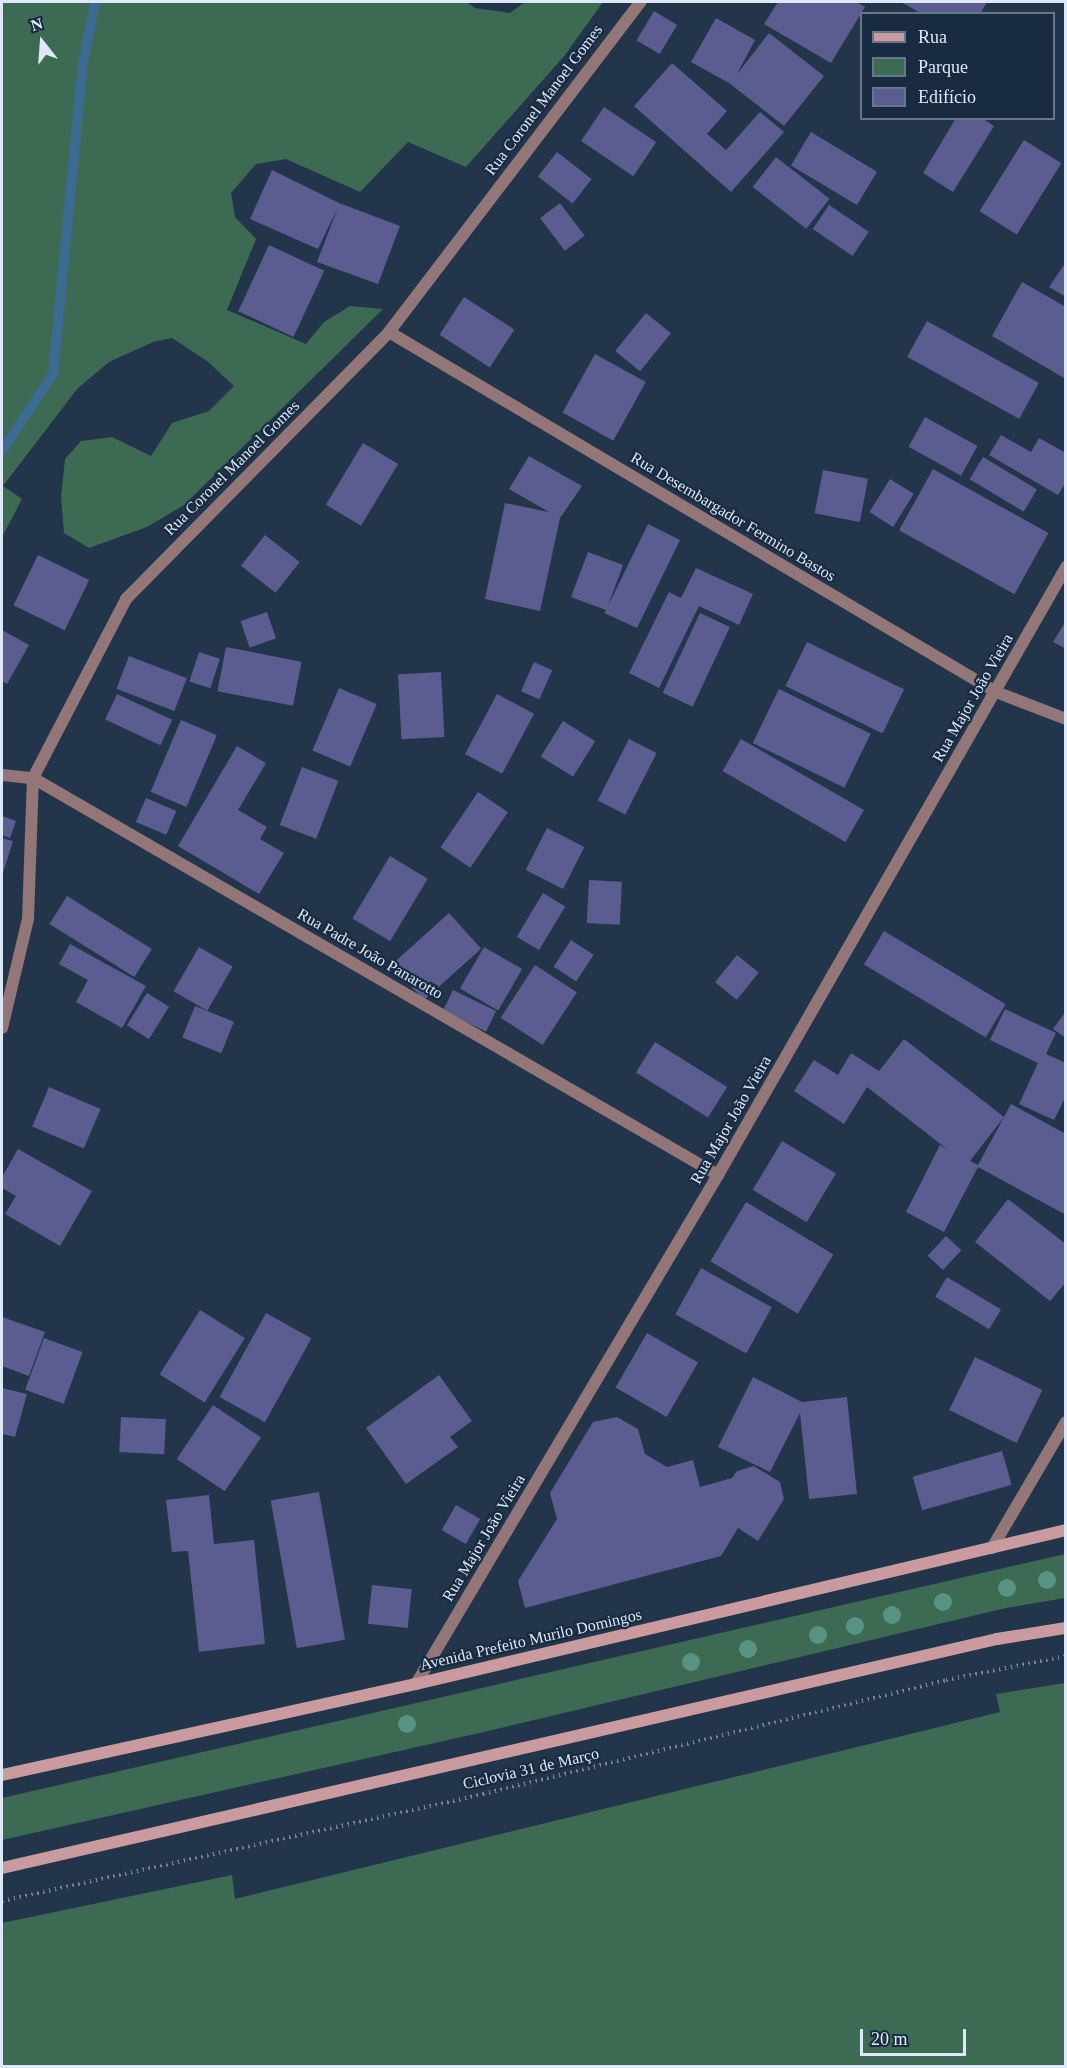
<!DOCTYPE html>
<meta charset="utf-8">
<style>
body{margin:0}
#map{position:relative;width:1067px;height:2068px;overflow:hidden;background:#22354b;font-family:"Times New Roman",serif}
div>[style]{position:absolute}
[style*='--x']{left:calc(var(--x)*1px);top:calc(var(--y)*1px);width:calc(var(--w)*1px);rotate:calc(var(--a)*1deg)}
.green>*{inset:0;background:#3d6a52}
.stream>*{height:10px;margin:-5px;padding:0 5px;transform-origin:5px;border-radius:5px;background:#3b6b91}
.building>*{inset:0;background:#5b5c8f;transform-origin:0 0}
.path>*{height:4px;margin-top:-2px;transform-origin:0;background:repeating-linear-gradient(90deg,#758598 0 1.5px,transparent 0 6px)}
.minor>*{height:12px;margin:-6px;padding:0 6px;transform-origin:6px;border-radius:6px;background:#937678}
.secondary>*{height:12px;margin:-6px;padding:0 6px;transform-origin:6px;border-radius:6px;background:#c99b9e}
.trees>*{width:18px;height:18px;margin:-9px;border-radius:50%;background:#579282}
span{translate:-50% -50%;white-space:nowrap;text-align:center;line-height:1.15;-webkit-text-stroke:4.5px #182b40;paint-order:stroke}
.street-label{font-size:16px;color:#dde9f8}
.frame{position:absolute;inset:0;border:3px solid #dde9f8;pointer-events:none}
.legend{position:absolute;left:860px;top:12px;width:195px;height:108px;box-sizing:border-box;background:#182b40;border:2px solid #67778a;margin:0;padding:8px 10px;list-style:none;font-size:18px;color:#dde9f8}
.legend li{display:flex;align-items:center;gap:12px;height:30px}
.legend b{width:30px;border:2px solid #67778a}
.north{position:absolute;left:12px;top:12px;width:60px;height:60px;-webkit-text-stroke:4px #182b40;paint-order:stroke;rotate:343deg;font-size:16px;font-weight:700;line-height:24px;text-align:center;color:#dde9f8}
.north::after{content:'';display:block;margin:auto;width:21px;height:27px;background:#dde9f8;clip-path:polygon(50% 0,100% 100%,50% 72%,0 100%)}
.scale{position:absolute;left:860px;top:2029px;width:106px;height:27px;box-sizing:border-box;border:3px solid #dde9f8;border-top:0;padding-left:8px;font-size:18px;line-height:21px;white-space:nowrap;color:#dde9f8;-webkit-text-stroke:4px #182b40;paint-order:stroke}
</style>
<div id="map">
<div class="green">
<i style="clip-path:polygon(2px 2px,466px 2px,475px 8px,510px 13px,525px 2px,603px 2px,565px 55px,466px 167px,408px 142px,360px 192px,286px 159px,256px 164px,231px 193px,235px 217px,256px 239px,227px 310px,306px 344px,324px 322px,350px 306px,383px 309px,184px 505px,147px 527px,89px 548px,64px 533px,61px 497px,65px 459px,81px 441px,112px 437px,151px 456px,172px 423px,209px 411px,234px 386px,207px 361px,172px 338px,153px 342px,109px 362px,77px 389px,3px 486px,22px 499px,2px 537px)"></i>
<i style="clip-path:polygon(1065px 1554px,1065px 1598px,1006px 1608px,484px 1732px,2px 1840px,2px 1798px)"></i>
<i style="clip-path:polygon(1065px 1683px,1065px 2066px,2px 2066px,2px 1923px,232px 1875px,235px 1899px,1000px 1712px,996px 1694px)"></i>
</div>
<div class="stream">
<i style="--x:2;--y:451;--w:92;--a:-56.5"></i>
<i style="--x:53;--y:374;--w:311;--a:-84.5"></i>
<i style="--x:83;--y:64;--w:63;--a:-79"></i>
</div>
<div class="building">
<i style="clip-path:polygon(778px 2px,856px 2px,865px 7px,831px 63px,764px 24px)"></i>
<i style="clip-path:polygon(901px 2px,987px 2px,980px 14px,922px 14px)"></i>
<i style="left:654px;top:11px;width:27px;height:34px;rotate:31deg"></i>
<i style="clip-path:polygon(716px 18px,755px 40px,737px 74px,769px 33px,824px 76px,784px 126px,729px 83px,691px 62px)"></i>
<i style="clip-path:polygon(672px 63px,727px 111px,707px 134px,726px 150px,760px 112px,784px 132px,731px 192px,634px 106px)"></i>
<i style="left:604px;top:107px;width:63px;height:41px;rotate:34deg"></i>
<i style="clip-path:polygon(956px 118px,982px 118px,994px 126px,953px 192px,923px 173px)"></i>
<i style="left:811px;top:132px;width:77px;height:39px;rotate:31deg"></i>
<i style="left:1024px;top:140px;width:44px;height:84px;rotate:32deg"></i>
<i style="left:557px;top:152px;width:44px;height:31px;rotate:38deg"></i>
<i style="left:776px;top:157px;width:68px;height:38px;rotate:38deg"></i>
<i style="clip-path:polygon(272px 170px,339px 203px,400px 226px,378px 284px,317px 262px,338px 207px,318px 249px,250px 219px)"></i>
<i style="left:560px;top:203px;width:41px;height:25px;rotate:53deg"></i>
<i style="left:829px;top:205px;width:48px;height:29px;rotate:34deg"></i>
<i style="left:269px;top:245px;width:61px;height:73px;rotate:25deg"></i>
<i style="clip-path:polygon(1066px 262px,1066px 297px,1049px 287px)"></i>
<i style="clip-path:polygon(1022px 282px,1066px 307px,1066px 379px,992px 336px)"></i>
<i style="left:464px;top:297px;width:60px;height:45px;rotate:33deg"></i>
<i style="left:646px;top:313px;width:32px;height:49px;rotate:39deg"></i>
<i style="left:927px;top:321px;width:128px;height:41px;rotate:29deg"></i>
<i style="left:595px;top:354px;width:58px;height:67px;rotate:29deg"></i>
<i style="left:925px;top:417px;width:60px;height:34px;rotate:29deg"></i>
<i style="clip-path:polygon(1001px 435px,1031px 452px,1039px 438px,1066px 453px,1066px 482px,1058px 495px,989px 455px)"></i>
<i style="left:363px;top:443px;width:41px;height:72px;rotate:31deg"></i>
<i style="clip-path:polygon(529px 456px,582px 486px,560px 518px,540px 611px,485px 599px,505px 503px,549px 512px,509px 489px)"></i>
<i style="left:983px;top:457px;width:63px;height:26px;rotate:31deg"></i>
<i style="left:933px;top:469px;width:132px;height:70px;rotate:29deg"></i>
<i style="left:823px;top:470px;width:46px;height:44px;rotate:11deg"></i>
<i style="left:890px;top:479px;width:28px;height:39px;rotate:32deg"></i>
<i style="clip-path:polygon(648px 524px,680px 540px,637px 628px,604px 613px,606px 610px,571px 597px,588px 552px,623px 565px,608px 606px)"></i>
<i style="left:265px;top:535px;width:44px;height:39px;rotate:38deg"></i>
<i style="left:38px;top:555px;width:57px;height:56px;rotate:26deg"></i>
<i style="clip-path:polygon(696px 568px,753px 594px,739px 625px,699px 606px,659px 688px,629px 673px,669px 592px,681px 598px)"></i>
<i style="left:267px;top:612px;width:28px;height:28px;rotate:71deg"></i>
<i style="left:700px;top:613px;width:33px;height:88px;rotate:25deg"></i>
<i style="clip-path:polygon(1066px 621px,1066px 649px,1053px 642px)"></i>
<i style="clip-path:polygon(2px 630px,29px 645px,7px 684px,2px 681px)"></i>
<i style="left:807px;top:642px;width:108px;height:49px;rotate:26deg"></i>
<i style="left:226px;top:647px;width:77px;height:45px;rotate:11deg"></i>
<i style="left:199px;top:652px;width:22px;height:31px;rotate:18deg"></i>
<i style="left:129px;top:656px;width:62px;height:35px;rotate:21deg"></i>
<i style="left:534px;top:662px;width:20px;height:32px;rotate:24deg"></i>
<i style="left:441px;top:672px;width:65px;height:43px;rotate:87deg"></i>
<i style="left:339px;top:688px;width:41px;height:68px;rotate:23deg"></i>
<i style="left:779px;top:689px;width:102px;height:60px;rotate:26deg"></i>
<i style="left:117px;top:694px;width:61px;height:28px;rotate:25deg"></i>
<i style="left:497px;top:694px;width:42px;height:68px;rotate:28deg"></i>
<i style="left:181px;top:720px;width:39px;height:78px;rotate:23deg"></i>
<i style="left:563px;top:721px;width:38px;height:42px;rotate:32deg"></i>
<i style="left:629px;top:739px;width:31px;height:69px;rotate:27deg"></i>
<i style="left:741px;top:739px;width:142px;height:37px;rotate:30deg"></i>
<i style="clip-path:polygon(237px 746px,266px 763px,238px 810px,267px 827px,260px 839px,284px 853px,259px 894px,178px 846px)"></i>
<i style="left:302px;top:767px;width:39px;height:62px;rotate:21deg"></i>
<i style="left:478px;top:792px;width:36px;height:67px;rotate:34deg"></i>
<i style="left:146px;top:798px;width:33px;height:26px;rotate:23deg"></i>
<i style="clip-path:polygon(2px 816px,16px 821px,10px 838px,2px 835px)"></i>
<i style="left:547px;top:828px;width:42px;height:47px;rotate:27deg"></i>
<i style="clip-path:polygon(2px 838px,13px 841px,2px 876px)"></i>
<i style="left:390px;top:856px;width:44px;height:73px;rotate:31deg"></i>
<i style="left:589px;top:880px;width:33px;height:43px;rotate:3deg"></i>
<i style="left:543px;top:893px;width:26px;height:51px;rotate:31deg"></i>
<i style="left:67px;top:896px;width:100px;height:33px;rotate:32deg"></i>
<i style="left:449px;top:913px;width:48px;height:77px;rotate:48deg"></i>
<i style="left:884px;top:931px;width:142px;height:39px;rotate:31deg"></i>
<i style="left:571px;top:940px;width:27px;height:32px;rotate:33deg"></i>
<i style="clip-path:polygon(70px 944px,146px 986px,122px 1028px,76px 1002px,88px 980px,59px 964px)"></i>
<i style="left:199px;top:947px;width:39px;height:51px;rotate:30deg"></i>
<i style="left:484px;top:947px;width:44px;height:48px;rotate:30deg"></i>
<i style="left:737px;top:955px;width:28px;height:35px;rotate:39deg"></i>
<i style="left:535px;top:965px;width:50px;height:63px;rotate:33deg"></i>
<i style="left:453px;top:990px;width:48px;height:23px;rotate:26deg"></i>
<i style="left:147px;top:993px;width:26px;height:38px;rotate:32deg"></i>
<i style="left:195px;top:1006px;width:42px;height:34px;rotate:22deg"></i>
<i style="clip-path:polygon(1005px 1009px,1056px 1033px,1046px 1054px,1066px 1063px,1066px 1096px,1054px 1120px,1019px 1104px,1038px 1063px,990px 1040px)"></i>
<i style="clip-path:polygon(1066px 1011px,1066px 1038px,1053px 1029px)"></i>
<i style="clip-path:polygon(evenodd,904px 1039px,1004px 1117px,1011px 1104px,1066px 1134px,1066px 1215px,978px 1167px,944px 1232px,906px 1212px,940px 1145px,947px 1149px,867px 1087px,844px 1124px,794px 1091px,814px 1060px,838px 1075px,851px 1053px,879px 1071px,904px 1039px,1004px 1117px,978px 1165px,970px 1161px,1004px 1117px)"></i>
<i style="left:655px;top:1042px;width:85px;height:36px;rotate:32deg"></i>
<i style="left:49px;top:1087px;width:56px;height:43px;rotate:23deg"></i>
<i style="left:782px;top:1141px;width:63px;height:57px;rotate:31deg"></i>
<i style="clip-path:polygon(18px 1149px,92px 1191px,60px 1246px,5px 1214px,16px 1196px,2px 1188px,2px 1177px)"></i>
<i style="clip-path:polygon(1008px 1199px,1066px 1244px,1066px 1282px,1050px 1301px,975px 1242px)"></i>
<i style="left:746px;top:1202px;width:102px;height:69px;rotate:31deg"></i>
<i style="left:946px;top:1236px;width:21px;height:27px;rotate:43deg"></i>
<i style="left:701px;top:1268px;width:81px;height:53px;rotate:29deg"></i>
<i style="left:947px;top:1277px;width:63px;height:23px;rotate:31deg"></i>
<i style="left:200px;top:1310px;width:53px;height:76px;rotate:32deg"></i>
<i style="left:266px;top:1313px;width:52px;height:96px;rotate:29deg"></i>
<i style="clip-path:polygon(2px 1317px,45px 1332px,29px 1376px,2px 1366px)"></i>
<i style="left:647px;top:1333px;width:59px;height:63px;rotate:30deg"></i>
<i style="left:44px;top:1338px;width:41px;height:55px;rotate:20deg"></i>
<i style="left:975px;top:1357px;width:75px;height:59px;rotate:26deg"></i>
<i style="clip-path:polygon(439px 1375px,472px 1421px,450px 1437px,458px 1447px,406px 1484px,366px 1428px)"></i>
<i style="clip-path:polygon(753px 1377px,802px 1402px,847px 1397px,857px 1494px,809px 1499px,800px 1413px,770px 1472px,718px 1447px)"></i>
<i style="clip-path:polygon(2px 1388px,27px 1394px,15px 1437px,2px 1434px)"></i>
<i style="left:213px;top:1405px;width:58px;height:65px;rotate:34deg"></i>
<i style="left:121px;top:1417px;width:45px;height:35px;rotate:3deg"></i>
<i style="clip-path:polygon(617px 1417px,638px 1429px,645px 1454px,667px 1467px,693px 1460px,700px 1487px,732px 1478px,737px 1471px,754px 1466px,780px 1482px,784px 1499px,758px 1541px,738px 1528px,721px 1556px,525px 1608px,518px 1581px,557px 1519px,550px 1493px,593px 1422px)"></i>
<i style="left:1002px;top:1451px;width:35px;height:93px;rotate:74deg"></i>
<i style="left:319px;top:1492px;width:150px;height:49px;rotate:80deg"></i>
<i style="clip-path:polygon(209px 1495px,214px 1544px,254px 1540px,265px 1644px,199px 1652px,188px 1551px,172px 1552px,166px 1500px)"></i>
<i style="left:456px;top:1505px;width:28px;height:29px;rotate:30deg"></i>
<i style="left:372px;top:1585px;width:40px;height:39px;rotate:6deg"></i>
</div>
<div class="path">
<i style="--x:2;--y:1901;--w:493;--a:-12.5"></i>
<i style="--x:483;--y:1794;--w:477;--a:-13.8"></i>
<i style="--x:946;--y:1680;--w:122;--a:-11.3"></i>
</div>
<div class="minor">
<i style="--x:389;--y:332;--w:706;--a:30.67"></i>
<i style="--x:996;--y:692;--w:75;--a:21.1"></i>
<i style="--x:2;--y:775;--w:31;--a:6"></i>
<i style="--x:33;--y:778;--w:792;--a:30.09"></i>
<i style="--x:2;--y:1028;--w:112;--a:-76.6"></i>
<i style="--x:28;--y:919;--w:141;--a:-88"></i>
<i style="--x:33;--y:778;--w:202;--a:-62.5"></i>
<i style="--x:126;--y:599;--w:375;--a:-45.4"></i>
<i style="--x:389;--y:332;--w:415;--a:-52.7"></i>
<i style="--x:992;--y:1548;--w:146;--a:-59.6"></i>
<i style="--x:416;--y:1684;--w:592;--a:-59.32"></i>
<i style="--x:718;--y:1175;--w:701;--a:-60.21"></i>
</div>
<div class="secondary">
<i style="--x:2;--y:1775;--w:424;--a:-12.4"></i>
<i style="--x:416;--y:1684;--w:668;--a:-13.33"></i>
<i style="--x:2;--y:1868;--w:1021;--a:-12.96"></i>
<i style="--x:997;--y:1639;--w:70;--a:-9.1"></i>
</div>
<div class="trees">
<i style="left:1047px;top:1580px"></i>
<i style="left:1007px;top:1588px"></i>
<i style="left:943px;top:1602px"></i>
<i style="left:892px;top:1615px"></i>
<i style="left:855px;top:1626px"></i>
<i style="left:818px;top:1635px"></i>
<i style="left:748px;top:1649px"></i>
<i style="left:691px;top:1662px"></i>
<i style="left:407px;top:1724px"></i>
</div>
<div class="street-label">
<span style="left:544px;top:100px;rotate:-53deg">Rua Coronel Manoel Gomes</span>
<span style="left:232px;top:468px;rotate:-45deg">Rua Coronel Manoel Gomes</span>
<span style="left:733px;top:517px;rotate:31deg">Rua Desembargador Fermino Bastos</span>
<span style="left:973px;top:698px;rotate:-60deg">Rua Major João Vieira</span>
<span style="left:370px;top:954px;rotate:30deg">Rua Padre João Panarotto</span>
<span style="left:731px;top:1120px;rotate:-60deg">Rua Major João Vieira</span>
<span style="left:484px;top:1538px;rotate:-59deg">Rua Major João Vieira</span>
<span style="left:531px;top:1640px;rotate:-13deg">Avenida Prefeito Murilo Domingos</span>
<span style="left:531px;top:1769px;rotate:-13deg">Ciclovia 31 de Março</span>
</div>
<div class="frame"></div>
<ul class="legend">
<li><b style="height:8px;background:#c99b9e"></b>Rua</li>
<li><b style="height:16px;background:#3d6a52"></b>Parque</li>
<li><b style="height:16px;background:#5b5c8f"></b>Edifício</li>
</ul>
<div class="north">N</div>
<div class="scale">20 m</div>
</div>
